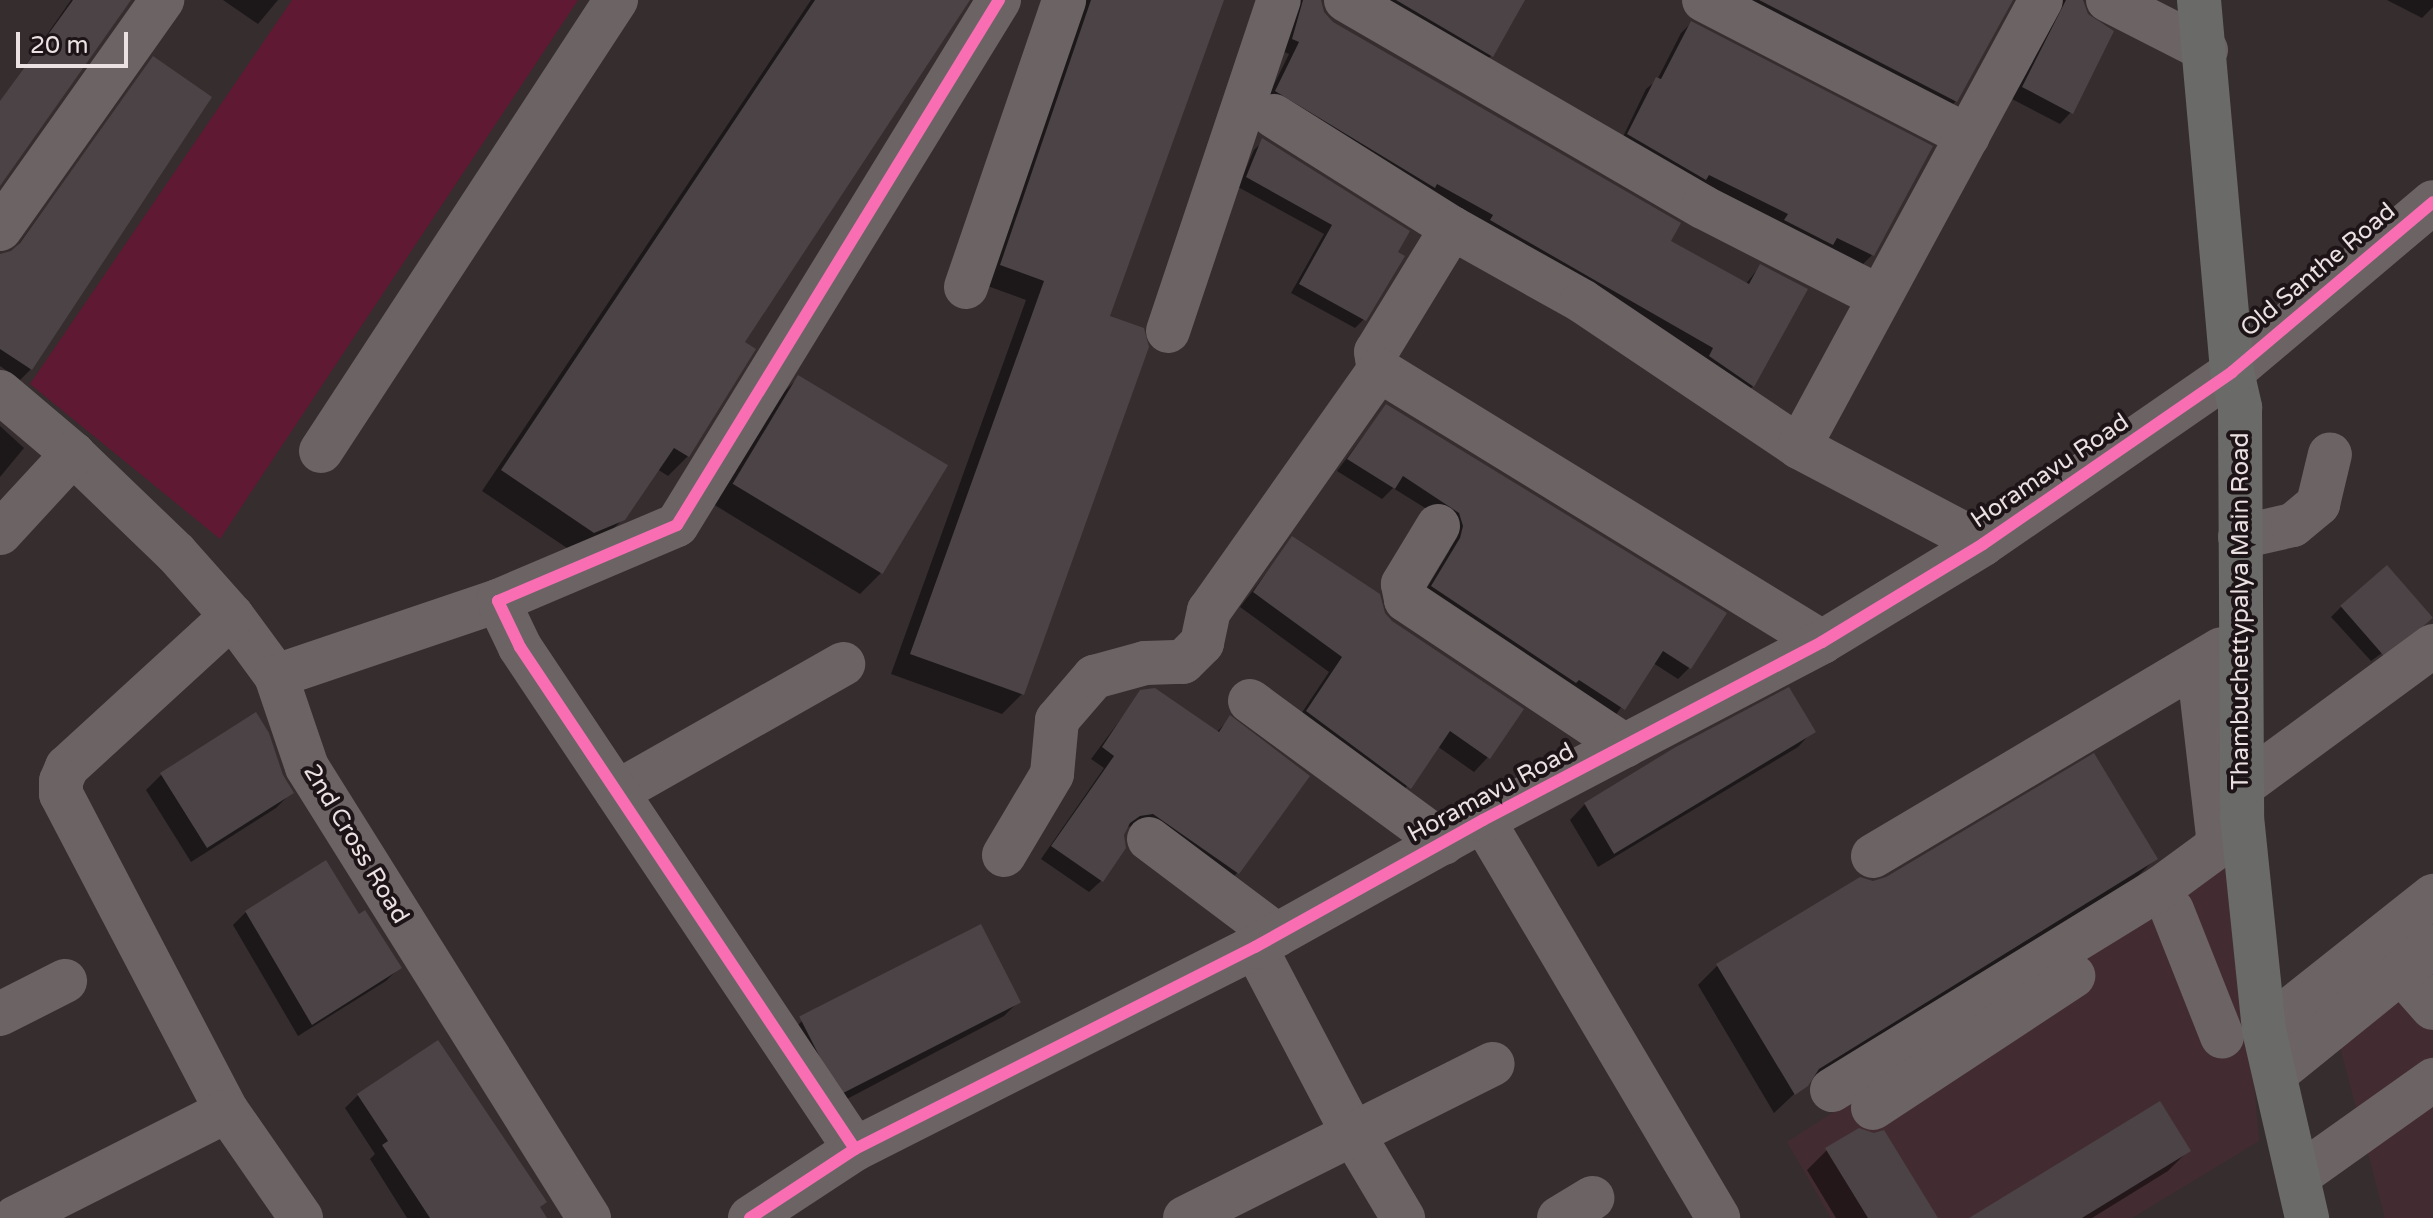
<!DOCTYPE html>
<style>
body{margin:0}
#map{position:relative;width:2433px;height:1218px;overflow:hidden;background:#362d2f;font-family:"Varela Round",sans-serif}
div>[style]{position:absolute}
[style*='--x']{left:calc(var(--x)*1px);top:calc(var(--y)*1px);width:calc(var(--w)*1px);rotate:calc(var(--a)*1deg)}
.built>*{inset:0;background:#422c32}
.green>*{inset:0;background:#601933}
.shadow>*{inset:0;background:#0007}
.building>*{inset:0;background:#4b4345;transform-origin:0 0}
.minor>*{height:44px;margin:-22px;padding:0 22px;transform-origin:22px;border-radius:22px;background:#6c6365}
.major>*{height:44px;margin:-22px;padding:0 22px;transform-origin:22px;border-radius:22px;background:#6a6a69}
.cycleway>*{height:12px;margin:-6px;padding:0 6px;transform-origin:6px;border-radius:6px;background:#f96db3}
span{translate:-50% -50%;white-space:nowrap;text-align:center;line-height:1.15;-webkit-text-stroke:8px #1c1416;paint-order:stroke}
.street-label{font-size:24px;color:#ebe0e2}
.scale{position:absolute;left:16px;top:32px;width:112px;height:36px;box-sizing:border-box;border:4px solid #ebe0e2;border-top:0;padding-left:10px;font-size:24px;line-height:28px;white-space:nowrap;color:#ebe0e2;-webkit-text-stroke:6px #1c1416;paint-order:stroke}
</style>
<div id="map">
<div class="built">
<i style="clip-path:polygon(2234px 854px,2259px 1141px,2132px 1218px,1831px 1218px,1787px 1142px)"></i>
<i style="clip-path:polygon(2433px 914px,2433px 1218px,2385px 1218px,2328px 1001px)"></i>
</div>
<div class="green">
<i style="clip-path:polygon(292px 0,578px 0,220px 539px,30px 384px)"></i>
</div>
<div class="shadow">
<i style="clip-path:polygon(71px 0,129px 0,0 182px,0 102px)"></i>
<i style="clip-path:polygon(223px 0,278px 0,258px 24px)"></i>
<i style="clip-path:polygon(811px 0,967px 0,742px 343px,753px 349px,688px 456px,668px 476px,657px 469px,624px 518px,603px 539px,573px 552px,482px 491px)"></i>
<i style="clip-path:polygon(1082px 0,1222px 0,1108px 317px,1022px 694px,1002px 714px,891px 674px,1026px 300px,982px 284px)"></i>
<i style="clip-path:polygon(1299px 0,1319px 0,1323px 14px,1332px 23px,1669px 242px,1745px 285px,1760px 266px,1753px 386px,1742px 397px,1265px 103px,1289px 54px,1282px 51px)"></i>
<i style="clip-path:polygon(1365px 0,1522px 0,1492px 55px,1480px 67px)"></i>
<i style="clip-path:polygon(1726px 0,2010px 0,1956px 101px,1944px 113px)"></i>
<i style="clip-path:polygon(2054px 0,2081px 0,2071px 112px,2060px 124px,2012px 99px)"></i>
<i style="clip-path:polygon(2387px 0,2433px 0,2433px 7px,2422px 18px)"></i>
<i style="clip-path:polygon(1691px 23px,1872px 255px,1862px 265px,1619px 145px,1646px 89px,1657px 80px,1681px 33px)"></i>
<i style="clip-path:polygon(153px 59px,31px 369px,20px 380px,0 366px,0 256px,13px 252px)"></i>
<i style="clip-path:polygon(1263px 141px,1407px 232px,1364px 319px,1355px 328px,1291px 293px,1324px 234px,1238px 187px,1254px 150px)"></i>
<i style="clip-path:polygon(799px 377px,945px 467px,880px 574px,860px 594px,713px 504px,779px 397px)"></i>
<i style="clip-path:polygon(1386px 406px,1724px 614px,1689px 668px,1678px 679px,1653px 663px,1612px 720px,1421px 598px,1449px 551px,1452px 538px,1446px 521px,1393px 488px,1382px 499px,1337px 471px)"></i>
<i style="clip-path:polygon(0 426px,24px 448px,0 477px)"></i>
<i style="clip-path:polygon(1293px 539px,1383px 614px,1488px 757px,1474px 772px,1437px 746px,1395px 802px,1293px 726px,1329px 672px,1240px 607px)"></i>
<i style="clip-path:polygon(2341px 607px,2430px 618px,2371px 661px,2331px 617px)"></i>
<i style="clip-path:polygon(1141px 692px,1216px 733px,1230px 718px,1237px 873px,1226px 884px,1139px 825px,1126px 827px,1101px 881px,1089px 892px,1041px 859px,1104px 768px,1091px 759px)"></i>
<i style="clip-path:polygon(1813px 731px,1798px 747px,1598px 867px,1570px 820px,1585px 804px,1674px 750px)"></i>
<i style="clip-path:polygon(161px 775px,282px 776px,291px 793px,276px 808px,191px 862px,146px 790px)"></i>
<i style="clip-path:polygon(2155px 859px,2135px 879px,1809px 1080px,1774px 1113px,1698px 985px,1718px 965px,1872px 883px)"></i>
<i style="clip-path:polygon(246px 912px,359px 917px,399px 968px,386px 981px,298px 1036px,233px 925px)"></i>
<i style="clip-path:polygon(1019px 1001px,1004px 1016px,832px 1107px,787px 1036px,802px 1021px)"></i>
<i style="clip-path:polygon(437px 1043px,538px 1208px,545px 1218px,407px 1218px,370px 1159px,375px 1154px,345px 1108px,358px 1095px)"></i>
<i style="clip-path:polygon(1827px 1150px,1935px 1218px,1836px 1218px,1807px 1170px)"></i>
<i style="clip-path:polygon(2188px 1151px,2168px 1171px,2092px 1218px,1973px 1218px)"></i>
</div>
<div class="building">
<i style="clip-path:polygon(73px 0,131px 0,0 186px,0 101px)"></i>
<i style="clip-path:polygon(815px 0,970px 0,745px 342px,756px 349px,689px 457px,674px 448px,625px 520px,594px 533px,501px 470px)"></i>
<i style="clip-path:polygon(1091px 0,1224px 0,1110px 316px,1144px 328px,1149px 347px,1024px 695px,910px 654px,1044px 281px,1000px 265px)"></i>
<i style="clip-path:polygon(1303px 0,1321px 0,1324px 12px,1333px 22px,1681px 223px,1671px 241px,1749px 284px,1760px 264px,1808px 289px,1754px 387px,1709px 356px,1713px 348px,1490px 220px,1493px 215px,1437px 184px,1435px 188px,1275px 91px,1299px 42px,1292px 39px)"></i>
<i style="clip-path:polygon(1396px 0,1525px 0,1493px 57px)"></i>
<i style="clip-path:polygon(1759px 0,2013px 0,1957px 102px)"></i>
<i style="clip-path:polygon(2066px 0,2083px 0,2088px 14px,2114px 31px,2073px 114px,2022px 87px)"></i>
<i style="clip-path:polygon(1691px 21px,1933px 146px,1874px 256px,1837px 238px,1833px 245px,1784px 220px,1788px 214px,1709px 175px,1706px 180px,1627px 134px,1656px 77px,1661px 79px)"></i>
<i style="clip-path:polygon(153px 56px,212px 97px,32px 370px,0 349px,0 254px,11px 251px,20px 243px)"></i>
<i style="clip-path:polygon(1262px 138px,1410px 231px,1398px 252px,1405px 256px,1366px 321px,1299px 284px,1332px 225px,1246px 177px)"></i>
<i style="left:798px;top:375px;width:175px;height:127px;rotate:31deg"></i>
<i style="clip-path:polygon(1386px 404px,1727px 613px,1691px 669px,1663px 651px,1625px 710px,1579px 680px,1576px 683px,1431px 586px,1460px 538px,1463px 526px,1459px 513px,1403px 476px,1395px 489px,1347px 459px)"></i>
<i style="clip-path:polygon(1292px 536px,1380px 594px,1385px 613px,1392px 621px,1524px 709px,1490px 759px,1450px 731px,1411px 789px,1306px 711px,1342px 657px,1253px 592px)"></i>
<i style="left:2387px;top:565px;width:70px;height:62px;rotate:49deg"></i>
<i style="clip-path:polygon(1789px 687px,1816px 732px,1614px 854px,1584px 803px,1674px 748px)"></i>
<i style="clip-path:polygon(1155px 688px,1219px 732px,1230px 715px,1310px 776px,1239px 874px,1153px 814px,1140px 816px,1130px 823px,1124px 835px,1126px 848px,1103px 882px,1051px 846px,1114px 756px,1102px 747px,1140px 690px)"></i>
<i style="clip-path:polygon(256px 712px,269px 733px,283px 775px,294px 793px,207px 848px,160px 773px)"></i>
<i style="clip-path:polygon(2094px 753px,2158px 859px,1819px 1069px,1808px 1086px,1795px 1095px,1716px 964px,1860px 877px,1873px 881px,1886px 877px)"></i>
<i style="clip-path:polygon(326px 860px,359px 914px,365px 910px,402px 968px,312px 1025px,245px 911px)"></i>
<i style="left:981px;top:924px;width:88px;height:204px;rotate:63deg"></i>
<i style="clip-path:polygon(438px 1040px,547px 1202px,540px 1207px,547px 1218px,430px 1218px,382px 1145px,388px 1141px,357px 1094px)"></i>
<i style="clip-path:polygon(2160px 1101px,2191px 1151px,2082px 1218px,1969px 1218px)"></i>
<i style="clip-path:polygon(1859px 1128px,1874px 1133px,1884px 1130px,1938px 1218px,1868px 1218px,1825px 1148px)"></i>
</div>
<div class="minor">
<i style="--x:1346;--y:0;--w:413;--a:30.1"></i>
<i style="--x:1703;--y:207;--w:196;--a:27"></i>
<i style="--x:1704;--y:0;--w:297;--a:27.3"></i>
<i style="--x:2108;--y:0;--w:110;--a:27"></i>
<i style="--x:1274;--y:116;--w:210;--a:32.2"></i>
<i style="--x:1452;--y:228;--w:149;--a:29.3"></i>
<i style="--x:1582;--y:301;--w:262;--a:33.9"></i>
<i style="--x:1799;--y:447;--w:208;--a:27.8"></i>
<i style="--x:1452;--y:228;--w:145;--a:121.5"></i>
<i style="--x:1376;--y:352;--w:18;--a:81"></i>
<i style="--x:1379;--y:370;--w:520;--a:31.55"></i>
<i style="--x:0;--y:229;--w:281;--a:-54.7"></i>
<i style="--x:966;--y:287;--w:303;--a:-71.1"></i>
<i style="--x:1168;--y:331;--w:349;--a:-71.5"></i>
<i style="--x:0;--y:392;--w:96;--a:40.3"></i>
<i style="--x:73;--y:454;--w:143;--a:43.9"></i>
<i style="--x:176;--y:553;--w:84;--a:48.4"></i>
<i style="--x:232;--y:616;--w:74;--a:53.7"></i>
<i style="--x:276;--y:676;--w:96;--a:71.2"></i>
<i style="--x:307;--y:767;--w:532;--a:57.98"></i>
<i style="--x:1799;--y:447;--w:508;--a:-61.57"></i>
<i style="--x:321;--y:451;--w:539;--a:-56.81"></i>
<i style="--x:1438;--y:526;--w:68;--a:121.1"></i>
<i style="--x:1403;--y:584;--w:16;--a:79"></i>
<i style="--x:1406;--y:600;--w:263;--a:33.7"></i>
<i style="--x:0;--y:533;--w:108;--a:-47.3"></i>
<i style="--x:2240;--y:537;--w:54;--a:-12.8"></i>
<i style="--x:2293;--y:525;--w:33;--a:-40"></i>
<i style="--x:2318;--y:504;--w:51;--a:-76.5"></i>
<i style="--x:232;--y:616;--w:224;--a:137.5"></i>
<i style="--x:67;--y:767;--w:15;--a:113"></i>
<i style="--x:61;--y:781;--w:13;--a:90"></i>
<i style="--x:61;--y:794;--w:358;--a:62.4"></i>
<i style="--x:227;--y:1111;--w:130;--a:55.3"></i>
<i style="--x:276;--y:676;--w:234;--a:-18.7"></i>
<i style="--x:1250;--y:701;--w:240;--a:36.3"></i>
<i style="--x:2241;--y:787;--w:238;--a:-36.3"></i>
<i style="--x:617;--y:792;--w:260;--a:-29.5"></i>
<i style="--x:1483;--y:820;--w:462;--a:59.4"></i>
<i style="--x:1149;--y:839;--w:160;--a:36.9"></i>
<i style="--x:1004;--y:855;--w:94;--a:-59.3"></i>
<i style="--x:1052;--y:774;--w:54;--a:-84.7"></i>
<i style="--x:1057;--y:720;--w:57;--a:-49.3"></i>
<i style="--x:1094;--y:677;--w:53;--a:-15.4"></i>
<i style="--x:1145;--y:663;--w:38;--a:-2"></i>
<i style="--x:1183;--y:662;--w:27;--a:-45"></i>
<i style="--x:1202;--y:643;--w:33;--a:-78"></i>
<i style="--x:1209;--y:611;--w:295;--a:-54.8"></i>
<i style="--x:1873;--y:856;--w:405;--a:-30.7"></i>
<i style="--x:2172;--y:910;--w:136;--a:68.4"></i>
<i style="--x:1255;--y:947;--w:211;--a:62.3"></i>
<i style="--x:1353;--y:1134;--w:98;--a:59.2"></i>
<i style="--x:2401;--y:972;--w:48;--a:48.4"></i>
<i style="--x:0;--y:1014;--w:73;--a:-26.9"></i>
<i style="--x:2264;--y:1030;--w:216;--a:-38.4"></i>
<i style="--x:2275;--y:1074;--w:203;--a:-39"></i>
<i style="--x:1832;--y:1090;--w:387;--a:-31.6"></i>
<i style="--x:2162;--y:887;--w:66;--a:-36.3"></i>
<i style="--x:2215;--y:848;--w:12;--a:-76"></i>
<i style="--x:2218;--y:836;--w:174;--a:-96.6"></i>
<i style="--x:1873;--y:1108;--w:240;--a:-33.4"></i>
<i style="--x:855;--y:1149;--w:604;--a:-123.72"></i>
<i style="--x:520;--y:647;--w:51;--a:-115.6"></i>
<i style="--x:498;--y:601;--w:194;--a:-23"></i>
<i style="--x:677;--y:525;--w:616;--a:-58.48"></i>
<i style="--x:2298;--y:1176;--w:166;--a:-35.4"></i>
<i style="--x:15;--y:1218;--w:237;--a:-26.8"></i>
<i style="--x:750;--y:1218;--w:126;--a:-33.3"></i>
<i style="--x:855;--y:1149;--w:448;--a:-26.8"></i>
<i style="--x:1255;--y:947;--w:261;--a:-29.1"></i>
<i style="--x:1483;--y:820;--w:383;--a:-27.7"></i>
<i style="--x:1822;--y:642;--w:188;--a:-31.3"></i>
<i style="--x:1983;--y:544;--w:303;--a:-34.6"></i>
<i style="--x:2232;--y:372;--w:263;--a:-40.2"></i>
<i style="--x:1185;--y:1218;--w:344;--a:-26.6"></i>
<i style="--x:1559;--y:1218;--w:39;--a:-31"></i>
</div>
<div class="major">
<i style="--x:2199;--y:0;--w:373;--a:84.9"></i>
<i style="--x:2232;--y:372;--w:37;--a:77"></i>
<i style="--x:2240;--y:408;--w:409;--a:89.7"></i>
<i style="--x:2242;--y:817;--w:214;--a:84.1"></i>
<i style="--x:2264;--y:1030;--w:193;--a:77.1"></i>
</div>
<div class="cycleway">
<i style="--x:855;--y:1149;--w:604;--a:-123.72"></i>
<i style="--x:520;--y:647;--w:51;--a:-115.6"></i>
<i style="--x:498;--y:601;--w:194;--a:-23"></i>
<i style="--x:677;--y:525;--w:616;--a:-58.48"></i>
<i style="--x:750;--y:1218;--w:126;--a:-33.3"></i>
<i style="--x:855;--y:1149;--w:448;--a:-26.8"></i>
<i style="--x:1255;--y:947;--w:261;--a:-29.1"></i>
<i style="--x:1483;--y:820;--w:383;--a:-27.7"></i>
<i style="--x:1822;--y:642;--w:188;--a:-31.3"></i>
<i style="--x:1983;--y:544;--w:303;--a:-34.6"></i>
<i style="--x:2232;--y:372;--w:263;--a:-40.2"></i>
</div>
<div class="street-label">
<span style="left:2318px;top:270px;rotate:-40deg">Old Santhe Road</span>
<span style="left:2050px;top:471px;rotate:-34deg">Horamavu Road</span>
<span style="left:2241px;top:611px;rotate:-90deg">Thambuchettypalya Main Road</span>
<span style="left:1491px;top:793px;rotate:-28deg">Horamavu Road</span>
<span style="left:356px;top:844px;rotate:59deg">2nd Cross Road</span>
</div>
<div class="scale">20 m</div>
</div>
